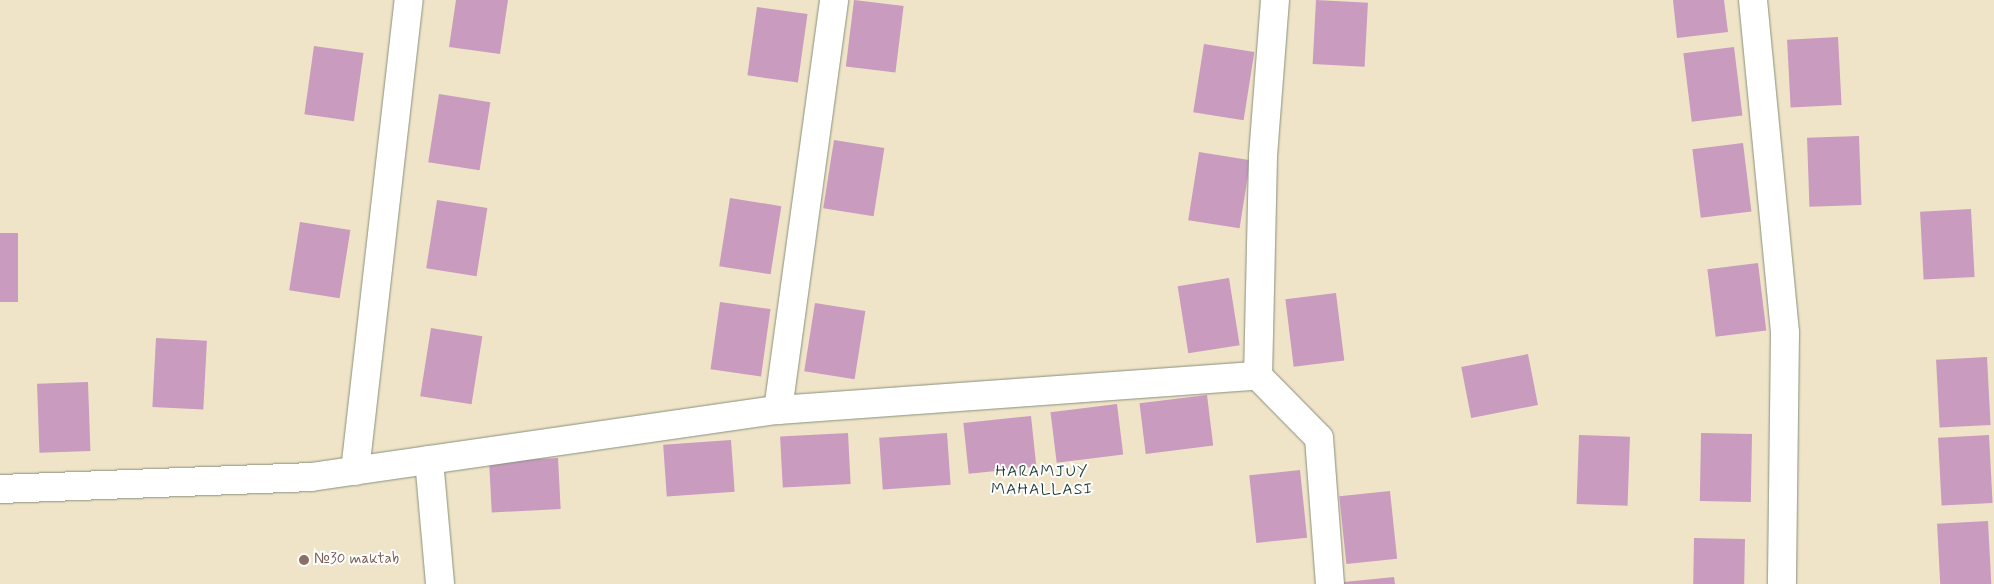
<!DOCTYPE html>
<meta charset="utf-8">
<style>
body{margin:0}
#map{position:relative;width:1994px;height:584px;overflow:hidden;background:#f0e4c8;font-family:Mynerve,sans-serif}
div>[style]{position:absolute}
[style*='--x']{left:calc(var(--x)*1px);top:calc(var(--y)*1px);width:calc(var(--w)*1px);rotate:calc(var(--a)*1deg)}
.building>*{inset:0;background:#c99bbf;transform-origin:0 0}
.roads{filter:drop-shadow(0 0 1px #88907e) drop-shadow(0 0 1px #88907e)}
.minor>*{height:28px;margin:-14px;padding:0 14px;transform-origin:14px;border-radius:14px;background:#fff}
.dots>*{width:14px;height:14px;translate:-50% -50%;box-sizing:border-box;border:2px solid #fff;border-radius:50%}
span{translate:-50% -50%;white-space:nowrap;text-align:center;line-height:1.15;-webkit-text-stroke:4px #fff;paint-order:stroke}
.education-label{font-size:15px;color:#785e54}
.left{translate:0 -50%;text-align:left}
.neighbourhood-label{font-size:16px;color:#1f3d34;letter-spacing:1px}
</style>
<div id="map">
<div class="building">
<i style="clip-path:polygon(456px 0,508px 0,500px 54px,449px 47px)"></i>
<i style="left:854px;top:0;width:50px;height:67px;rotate:7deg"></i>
<i style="left:1316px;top:0;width:52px;height:64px;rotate:3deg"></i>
<i style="clip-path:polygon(1673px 0,1724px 0,1728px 32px,1677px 38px)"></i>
<i style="left:757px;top:7px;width:51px;height:69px;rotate:8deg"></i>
<i style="left:1838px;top:37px;width:68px;height:51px;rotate:87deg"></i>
<i style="left:1204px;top:44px;width:51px;height:69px;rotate:9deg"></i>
<i style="left:314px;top:46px;width:50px;height:69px;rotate:8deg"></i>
<i style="left:1734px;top:47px;width:69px;height:51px;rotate:83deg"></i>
<i style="left:439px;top:94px;width:52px;height:69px;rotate:9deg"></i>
<i style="left:1859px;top:136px;width:69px;height:52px;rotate:88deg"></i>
<i style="left:834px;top:140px;width:51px;height:69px;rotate:9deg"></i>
<i style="left:1743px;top:143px;width:69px;height:51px;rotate:83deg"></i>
<i style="left:1199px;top:152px;width:52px;height:69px;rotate:9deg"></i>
<i style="left:730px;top:198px;width:52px;height:69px;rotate:9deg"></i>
<i style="left:437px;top:200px;width:51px;height:69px;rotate:9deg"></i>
<i style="left:1971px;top:209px;width:68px;height:51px;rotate:87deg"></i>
<i style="left:300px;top:222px;width:51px;height:69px;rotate:9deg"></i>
<i style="left:0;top:233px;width:18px;height:69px"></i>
<i style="left:1758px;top:263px;width:68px;height:51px;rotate:83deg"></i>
<i style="left:1229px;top:278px;width:68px;height:52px;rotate:81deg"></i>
<i style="left:1336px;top:293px;width:68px;height:51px;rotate:83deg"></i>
<i style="left:720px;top:302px;width:51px;height:68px;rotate:8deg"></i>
<i style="left:815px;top:303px;width:51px;height:69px;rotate:9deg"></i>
<i style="left:431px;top:328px;width:52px;height:69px;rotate:9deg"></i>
<i style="left:156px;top:338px;width:51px;height:69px;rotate:3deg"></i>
<i style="left:1528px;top:354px;width:52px;height:68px;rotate:79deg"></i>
<i style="left:1987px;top:357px;width:68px;height:51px;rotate:87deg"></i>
<i style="left:88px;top:382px;width:69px;height:51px;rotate:88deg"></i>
<i style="left:1207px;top:395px;width:51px;height:68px;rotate:83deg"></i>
<i style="left:1117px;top:404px;width:51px;height:67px;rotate:83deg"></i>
<i style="left:1031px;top:416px;width:51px;height:68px;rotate:84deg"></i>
<i style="left:848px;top:433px;width:51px;height:68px;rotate:87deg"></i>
<i style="left:947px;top:433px;width:52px;height:68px;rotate:86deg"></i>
<i style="left:1701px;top:433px;width:51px;height:68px;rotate:1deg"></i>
<i style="left:1579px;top:435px;width:51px;height:69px;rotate:2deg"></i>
<i style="left:1989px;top:435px;width:68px;height:51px;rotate:87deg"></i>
<i style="left:731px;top:440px;width:52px;height:68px;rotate:86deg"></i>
<i style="left:558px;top:458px;width:51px;height:69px;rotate:87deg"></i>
<i style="left:1300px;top:470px;width:68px;height:51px;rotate:84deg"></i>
<i style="left:1390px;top:491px;width:68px;height:51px;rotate:84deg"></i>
<i style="left:1988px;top:521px;width:63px;height:51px;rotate:87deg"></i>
<i style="left:1694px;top:538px;width:51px;height:46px;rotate:1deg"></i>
<i style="clip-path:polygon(1394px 577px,1395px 584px,1344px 584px,1344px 582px)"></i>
</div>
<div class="roads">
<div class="minor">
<i style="--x:1275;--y:0;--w:157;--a:94.4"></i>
<i style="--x:1263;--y:157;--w:219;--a:91.3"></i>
<i style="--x:1258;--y:376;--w:87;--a:45.5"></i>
<i style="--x:1319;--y:438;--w:146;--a:85.7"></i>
<i style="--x:1753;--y:0;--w:335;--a:84.5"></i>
<i style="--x:1785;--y:333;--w:251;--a:90.7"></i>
<i style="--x:778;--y:410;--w:414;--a:-82.2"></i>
<i style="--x:429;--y:460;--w:124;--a:84.9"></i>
<i style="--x:355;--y:471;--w:474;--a:-83.5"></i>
<i style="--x:0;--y:489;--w:311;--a:-2.2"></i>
<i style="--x:311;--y:477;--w:472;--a:-8.2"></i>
<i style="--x:778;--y:410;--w:481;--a:-4.1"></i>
</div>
</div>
<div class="dots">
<i style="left:304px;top:560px;background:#8d6e63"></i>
</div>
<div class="education-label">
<span class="left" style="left:314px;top:560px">№30 maktab</span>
</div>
<div class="neighbourhood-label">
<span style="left:1042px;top:481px">HARAMJUY<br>MAHALLASI</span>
</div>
</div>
